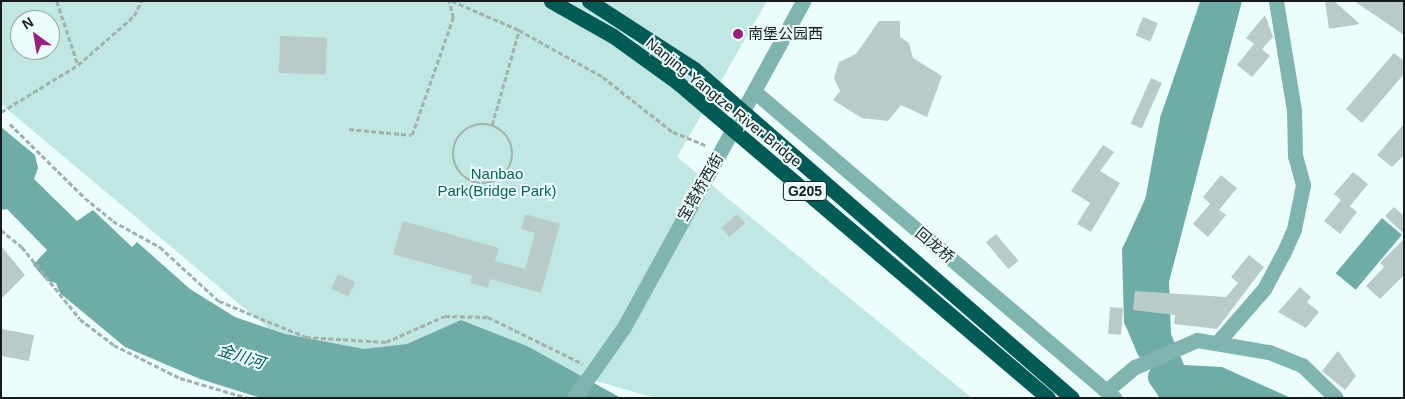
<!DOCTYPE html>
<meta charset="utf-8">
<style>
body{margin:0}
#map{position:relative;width:1405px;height:399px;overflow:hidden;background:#ebfefc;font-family:Arial,"Noto Sans SC",sans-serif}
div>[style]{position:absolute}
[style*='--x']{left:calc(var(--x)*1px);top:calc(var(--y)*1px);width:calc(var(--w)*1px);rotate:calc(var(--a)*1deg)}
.green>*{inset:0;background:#c1e7e3}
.water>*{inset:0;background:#70aca7;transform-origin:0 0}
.river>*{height:24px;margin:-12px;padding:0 12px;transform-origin:12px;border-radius:12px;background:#70aca7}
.building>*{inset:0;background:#b8cbc9;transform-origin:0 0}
.path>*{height:2.5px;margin-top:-1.25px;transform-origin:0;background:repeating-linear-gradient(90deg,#a2b1af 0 5px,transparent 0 7.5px)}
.path>.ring{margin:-1.25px;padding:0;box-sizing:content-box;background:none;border:2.5px solid #a2b1af;border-radius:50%}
.street>*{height:15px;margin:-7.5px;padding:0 7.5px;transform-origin:7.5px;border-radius:7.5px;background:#80b4af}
.highway>*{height:15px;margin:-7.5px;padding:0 7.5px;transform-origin:7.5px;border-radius:7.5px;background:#005b57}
.dots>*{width:14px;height:14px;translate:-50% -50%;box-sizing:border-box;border:2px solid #ebfefc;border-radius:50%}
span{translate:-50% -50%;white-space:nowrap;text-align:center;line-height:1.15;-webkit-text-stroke:4px #ebfefc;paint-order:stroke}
.shield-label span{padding:1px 4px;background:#ebfefc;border:1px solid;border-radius:4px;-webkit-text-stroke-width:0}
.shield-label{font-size:14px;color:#151c1b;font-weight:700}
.poi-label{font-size:15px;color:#151c1b}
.left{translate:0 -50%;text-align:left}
.street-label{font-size:15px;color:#151c1b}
.park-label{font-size:15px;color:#09615c}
.water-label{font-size:16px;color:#005a56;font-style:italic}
.frame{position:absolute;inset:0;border:2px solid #151c1b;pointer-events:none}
.north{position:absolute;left:10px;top:10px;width:50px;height:50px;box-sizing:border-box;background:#ebfefc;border:1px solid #95a4a2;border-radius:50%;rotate:328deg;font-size:14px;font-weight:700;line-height:20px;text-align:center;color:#151c1b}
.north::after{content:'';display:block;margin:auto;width:18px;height:22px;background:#97207c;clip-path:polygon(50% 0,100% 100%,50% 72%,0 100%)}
</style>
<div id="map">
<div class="green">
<i style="clip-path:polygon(evenodd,1px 1px,767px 1px,677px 157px,972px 398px,655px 398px,544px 366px,293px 349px,1px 104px,1px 1px,20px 20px,50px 20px,50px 50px,20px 50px,20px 20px)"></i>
</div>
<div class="water">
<i style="clip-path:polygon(1219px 1px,1242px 1px,1169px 282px,1171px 334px,1184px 365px,1222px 367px,1291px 398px,1171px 398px,1139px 308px,1142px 250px)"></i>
<i style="clip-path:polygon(1px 127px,35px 155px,38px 168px,34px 179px,77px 221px,93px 210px,132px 247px,137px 242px,190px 289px,235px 317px,285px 334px,364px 349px,407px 344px,461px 320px,527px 346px,621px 398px,261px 398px,200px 379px,125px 347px,60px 293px,56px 283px,47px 281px,33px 265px,47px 250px,7px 209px,1px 210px)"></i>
<i style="left:1382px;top:218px;width:26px;height:72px;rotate:40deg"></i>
</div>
<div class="river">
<i style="--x:1148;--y:348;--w:30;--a:-113"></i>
<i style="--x:1136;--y:320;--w:68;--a:-91.7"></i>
<i style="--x:1134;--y:252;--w:55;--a:-65.3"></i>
<i style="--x:1157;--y:202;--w:83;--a:-79.6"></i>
<i style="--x:1172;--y:120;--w:126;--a:-71"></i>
<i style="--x:1160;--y:377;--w:25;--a:56"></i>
</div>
<div class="building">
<i style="clip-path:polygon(1325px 1px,1334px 1px,1360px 24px,1329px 29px)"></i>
<i style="clip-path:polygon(1354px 1px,1404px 1px,1404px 35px)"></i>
<i style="clip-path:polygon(1265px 15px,1273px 37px,1262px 49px,1270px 56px,1252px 77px,1237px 65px,1254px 44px,1246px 38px)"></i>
<i style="left:1143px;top:17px;width:16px;height:20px;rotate:22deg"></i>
<i style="clip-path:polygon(879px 21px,900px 21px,900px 37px,909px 43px,913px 58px,942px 76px,927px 117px,901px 105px,888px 121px,862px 118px,833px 100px,840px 91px,834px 78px,839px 62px,856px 54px)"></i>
<i style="left:280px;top:36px;width:47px;height:37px;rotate:2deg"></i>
<i style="clip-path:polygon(1394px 53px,1404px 61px,1404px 74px,1362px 123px,1346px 109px)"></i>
<i style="left:1151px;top:78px;width:12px;height:50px;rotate:24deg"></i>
<i style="clip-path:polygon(1404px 124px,1404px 155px,1392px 167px,1377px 155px)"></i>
<i style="clip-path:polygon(1103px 145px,1114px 152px,1100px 171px,1120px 183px,1091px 232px,1077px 224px,1090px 203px,1071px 191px)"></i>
<i style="clip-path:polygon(1353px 172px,1368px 184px,1350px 206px,1357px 212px,1340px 234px,1324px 221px,1341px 200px,1334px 194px)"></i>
<i style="clip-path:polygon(1221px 175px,1237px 188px,1219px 210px,1226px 215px,1208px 237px,1193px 224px,1210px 204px,1203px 197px)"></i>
<i style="clip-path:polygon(1394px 207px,1404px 216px,1404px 234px,1385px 216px)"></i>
<i style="clip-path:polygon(525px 214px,560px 224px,541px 293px,490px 279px,488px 288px,470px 283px,472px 276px,393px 254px,403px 221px,499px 248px,495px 261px,525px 269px,535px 233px,521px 229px)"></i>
<i style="left:737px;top:214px;width:12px;height:21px;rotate:48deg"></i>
<i style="left:996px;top:234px;width:35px;height:13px;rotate:50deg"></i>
<i style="clip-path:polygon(1404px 239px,1404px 275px,1380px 299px,1366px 286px,1384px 267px,1380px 263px)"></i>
<i style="clip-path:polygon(1px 246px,25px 275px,1px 299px)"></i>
<i style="clip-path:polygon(1249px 255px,1264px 267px,1217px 329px,1174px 324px,1175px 315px,1133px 310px,1135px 291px,1226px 297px,1238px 283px,1231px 277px)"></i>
<i style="left:338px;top:274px;width:19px;height:16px;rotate:25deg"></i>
<i style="clip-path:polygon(1300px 287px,1311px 297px,1307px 302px,1319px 312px,1306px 328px,1278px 312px)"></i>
<i style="left:1110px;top:307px;width:13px;height:27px;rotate:4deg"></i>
<i style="clip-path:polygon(1px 329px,34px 335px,29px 361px,1px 356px)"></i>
<i style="clip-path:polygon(1338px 351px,1356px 376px,1345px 390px,1322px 371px)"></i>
</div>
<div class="path">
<i style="--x:57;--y:1;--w:67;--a:71.8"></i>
<i style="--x:452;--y:1;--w:73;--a:23.4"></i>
<i style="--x:519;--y:30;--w:96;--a:29.2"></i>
<i style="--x:603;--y:77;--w:89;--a:38.2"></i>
<i style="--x:673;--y:132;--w:37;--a:22"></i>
<i style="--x:1;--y:112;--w:90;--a:-31.4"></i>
<i style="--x:78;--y:65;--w:74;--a:-41.2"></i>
<i style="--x:134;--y:16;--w:17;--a:-65"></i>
<i class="ring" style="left:453px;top:124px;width:57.5px;height:57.5px"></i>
<i style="--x:10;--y:124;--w:105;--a:44.6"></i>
<i style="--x:85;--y:198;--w:36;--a:39"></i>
<i style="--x:113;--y:221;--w:54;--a:29"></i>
<i style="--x:160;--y:247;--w:80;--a:42.5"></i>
<i style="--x:219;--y:301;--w:94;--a:22.5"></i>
<i style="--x:306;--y:337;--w:80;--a:3.6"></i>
<i style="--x:386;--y:342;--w:64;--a:-23.8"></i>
<i style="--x:445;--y:316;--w:43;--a:1.3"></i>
<i style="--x:488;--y:317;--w:106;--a:26.3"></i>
<i style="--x:492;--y:125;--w:99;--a:-74.1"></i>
<i style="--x:349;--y:129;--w:63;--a:5.4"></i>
<i style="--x:412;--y:135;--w:124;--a:-70.7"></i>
<i style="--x:453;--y:18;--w:17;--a:-103"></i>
<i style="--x:1;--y:230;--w:27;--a:39"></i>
<i style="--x:22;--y:247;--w:92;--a:51.1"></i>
<i style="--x:80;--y:319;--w:43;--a:37.4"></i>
<i style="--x:114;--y:345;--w:74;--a:26.6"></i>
<i style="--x:180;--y:378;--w:71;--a:16.4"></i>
</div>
<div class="street">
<i style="--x:755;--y:92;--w:472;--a:40.4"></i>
<i style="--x:1217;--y:343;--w:72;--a:-49"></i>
<i style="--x:1264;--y:289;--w:40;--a:-62"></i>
<i style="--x:1283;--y:254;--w:27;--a:-66"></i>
<i style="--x:1294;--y:229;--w:45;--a:-78.4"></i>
<i style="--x:1303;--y:185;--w:30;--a:-105"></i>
<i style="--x:1295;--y:156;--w:46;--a:-91.2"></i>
<i style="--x:1294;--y:110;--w:110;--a:-99.4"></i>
<i style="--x:1106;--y:391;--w:38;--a:-40"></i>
<i style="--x:1135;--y:367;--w:68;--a:-23.5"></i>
<i style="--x:1197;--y:340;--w:73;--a:9.5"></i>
<i style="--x:1269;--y:352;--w:35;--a:22"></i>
<i style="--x:1302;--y:365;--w:47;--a:44.1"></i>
<i style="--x:574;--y:398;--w:87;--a:-54.8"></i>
<i style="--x:624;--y:327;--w:372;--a:-61.2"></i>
</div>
<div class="highway">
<i style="--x:551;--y:1;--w:71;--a:29.4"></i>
<i style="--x:613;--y:36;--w:79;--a:35.7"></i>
<i style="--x:677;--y:82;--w:487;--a:40.4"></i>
<i style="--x:589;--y:1;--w:125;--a:32.9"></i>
<i style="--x:694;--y:69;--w:501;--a:41.04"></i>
</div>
<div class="dots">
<i style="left:738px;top:34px;background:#97207c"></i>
</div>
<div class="shield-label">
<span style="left:805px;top:191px">G205</span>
</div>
<div class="poi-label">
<span class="left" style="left:748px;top:34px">南堡公园西</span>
</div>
<div class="street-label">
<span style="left:724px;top:102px;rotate:39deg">Nanjing Yangtze River Bridge</span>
<span style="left:700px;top:187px;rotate:-60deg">宝塔桥西街</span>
<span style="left:935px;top:245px;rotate:40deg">回龙桥</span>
</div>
<div class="park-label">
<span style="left:497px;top:182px">Nanbao<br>Park(Bridge Park)</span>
</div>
<div class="water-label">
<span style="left:241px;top:357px;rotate:18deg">金川河</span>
</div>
<div class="frame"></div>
<div class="north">N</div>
</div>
